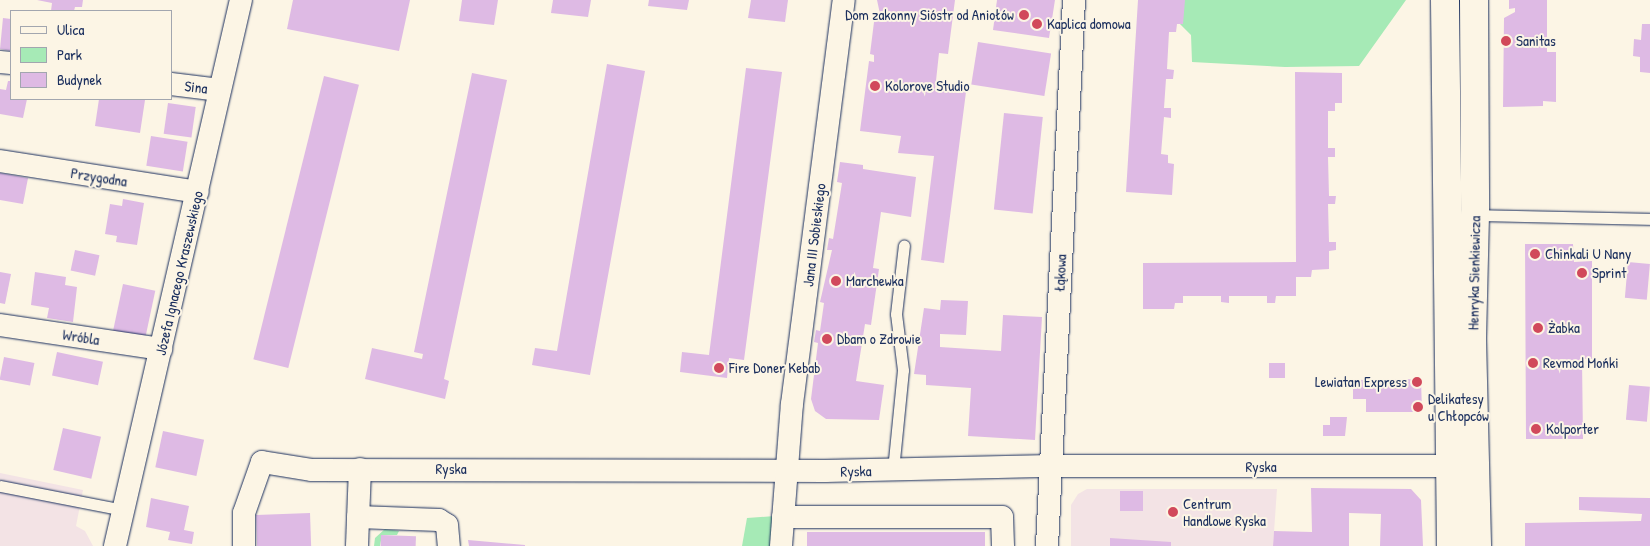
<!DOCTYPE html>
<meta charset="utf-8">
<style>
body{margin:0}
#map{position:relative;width:1650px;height:546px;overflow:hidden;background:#fcf5e5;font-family:"Patrick Hand",sans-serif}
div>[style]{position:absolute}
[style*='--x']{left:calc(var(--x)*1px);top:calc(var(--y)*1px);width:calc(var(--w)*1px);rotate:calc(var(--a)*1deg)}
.built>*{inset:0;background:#f3e3e5}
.green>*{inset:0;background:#a6eab6}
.building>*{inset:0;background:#debae4;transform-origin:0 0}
.roads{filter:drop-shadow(0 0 1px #1b2f5e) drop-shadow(0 0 1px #1b2f5e)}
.service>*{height:11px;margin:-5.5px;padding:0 5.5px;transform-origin:5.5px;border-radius:5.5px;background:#fcf5e5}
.minor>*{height:22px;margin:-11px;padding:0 11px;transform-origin:11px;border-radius:11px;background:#fcf5e5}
.secondary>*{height:28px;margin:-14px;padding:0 14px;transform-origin:14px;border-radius:14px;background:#fcf5e5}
.dots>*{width:14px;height:14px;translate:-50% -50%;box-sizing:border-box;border:2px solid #fcf5e5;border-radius:50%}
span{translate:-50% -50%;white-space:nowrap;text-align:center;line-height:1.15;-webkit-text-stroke:4px #fcf5e5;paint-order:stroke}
.poi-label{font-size:15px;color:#1b2f5e}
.right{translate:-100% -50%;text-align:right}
.left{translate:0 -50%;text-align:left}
.street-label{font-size:15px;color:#1b2f5e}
.legend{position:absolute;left:10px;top:10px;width:162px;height:90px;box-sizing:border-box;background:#fcf5e5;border:1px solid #a2a6af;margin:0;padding:6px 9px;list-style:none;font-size:15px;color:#1b2f5e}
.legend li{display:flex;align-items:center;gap:10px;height:25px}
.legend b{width:25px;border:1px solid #a2a6af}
</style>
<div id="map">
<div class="built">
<i style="clip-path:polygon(0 473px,83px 490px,76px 526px,85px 531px,93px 546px,0 546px)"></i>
<i style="clip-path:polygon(1087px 489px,1277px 489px,1273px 546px,1071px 546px,1071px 505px,1078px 494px)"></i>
</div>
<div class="green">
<i style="clip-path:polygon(1178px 0,1406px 0,1359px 66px,1285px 67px,1192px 62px,1191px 35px,1177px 21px)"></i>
<i style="clip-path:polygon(775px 516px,771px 546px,742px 546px,747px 518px)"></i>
<i style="clip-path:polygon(385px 529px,399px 531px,397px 535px,382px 535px,380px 546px,374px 546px,375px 538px)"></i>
</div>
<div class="building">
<i style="clip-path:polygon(37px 0,83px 0,82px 7px,75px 7px,74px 11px,51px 11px,52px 3px)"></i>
<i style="clip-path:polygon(293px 0,410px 0,399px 51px,287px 29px)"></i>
<i style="clip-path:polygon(462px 0,498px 0,494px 25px,459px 21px)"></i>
<i style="clip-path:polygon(553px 0,591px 0,588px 17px,551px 13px)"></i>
<i style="clip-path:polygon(649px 0,689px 0,687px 10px,648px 6px)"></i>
<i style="clip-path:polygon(751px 0,788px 0,785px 22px,748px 18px)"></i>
<i style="clip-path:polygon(877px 0,955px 0,948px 54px,939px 53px,935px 90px,966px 92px,944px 263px,921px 260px,934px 156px,898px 153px,901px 136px,860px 131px,869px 61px,874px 62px,874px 55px,870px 54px,875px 14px,880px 14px)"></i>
<i style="clip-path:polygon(997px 0,1055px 0,1049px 38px,993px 30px)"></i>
<i style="clip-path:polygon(1138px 0,1185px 0,1183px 24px,1177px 24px,1176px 32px,1169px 32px,1167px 69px,1174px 70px,1173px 79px,1166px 79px,1164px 108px,1171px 108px,1171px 118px,1164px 117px,1161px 154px,1168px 155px,1168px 163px,1174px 164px,1172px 195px,1126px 192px)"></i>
<i style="clip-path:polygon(1509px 0,1547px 0,1547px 52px,1556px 52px,1556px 102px,1543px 101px,1543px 106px,1503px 107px,1504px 18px,1515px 12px,1515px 8px,1509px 9px)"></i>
<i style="clip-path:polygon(3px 18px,11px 19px,11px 51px,0 49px)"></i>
<i style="clip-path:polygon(1642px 24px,1650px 24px,1650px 73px,1640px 72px,1640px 57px,1633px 56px,1634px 39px,1641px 40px)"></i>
<i style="left:978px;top:42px;width:74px;height:43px;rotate:9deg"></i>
<i style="clip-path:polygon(607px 64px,645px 71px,590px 375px,532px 365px,535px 348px,557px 351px)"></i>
<i style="clip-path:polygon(746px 68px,782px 72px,744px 360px,729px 358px,727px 378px,680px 372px,682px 352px,709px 355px)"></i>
<i style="clip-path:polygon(1295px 72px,1342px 73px,1342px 103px,1335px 103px,1335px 111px,1328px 111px,1328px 148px,1335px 148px,1335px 157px,1328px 157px,1329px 196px,1336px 196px,1335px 204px,1328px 204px,1329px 242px,1336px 242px,1336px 250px,1329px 251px,1329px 269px,1312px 270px,1311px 277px,1296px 277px,1296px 296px,1276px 296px,1275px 303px,1267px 303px,1267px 296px,1229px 296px,1229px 303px,1221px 302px,1221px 296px,1183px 296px,1183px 303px,1175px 303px,1174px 309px,1143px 309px,1143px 263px,1296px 262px)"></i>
<i style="clip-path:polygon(472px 73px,507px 80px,444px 379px,449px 381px,445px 399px,365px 379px,372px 348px,422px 359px,423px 354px,414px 352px)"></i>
<i style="left:324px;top:76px;width:36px;height:292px;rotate:14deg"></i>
<i style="clip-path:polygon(8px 81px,11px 81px,11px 99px,27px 99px,23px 118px,0 114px,0 89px,6px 90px)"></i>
<i style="clip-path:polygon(99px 99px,145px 100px,140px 133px,95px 126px)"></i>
<i style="left:168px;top:103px;width:28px;height:31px;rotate:8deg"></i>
<i style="left:1004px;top:113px;width:39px;height:97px;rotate:6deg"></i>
<i style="left:151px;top:136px;width:37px;height:30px;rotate:9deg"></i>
<i style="clip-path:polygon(840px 162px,863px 165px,863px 169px,916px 177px,911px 217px,881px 212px,873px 268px,879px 269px,871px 325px,865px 324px,856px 381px,884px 385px,879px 420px,826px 419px,815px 411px,811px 399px,818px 343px,814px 342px,816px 330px,820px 331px,824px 303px,820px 302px,832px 250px,827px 250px,829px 238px,833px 239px,842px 183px,837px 182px)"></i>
<i style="clip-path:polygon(0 173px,28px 178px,23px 204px,0 200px)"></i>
<i style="clip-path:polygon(123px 199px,144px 203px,137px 245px,116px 242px,117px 236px,105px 234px,110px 204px,122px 206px)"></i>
<i style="clip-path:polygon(1525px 244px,1573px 244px,1574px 262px,1592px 261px,1592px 359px,1582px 359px,1583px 439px,1526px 439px)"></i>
<i style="left:75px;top:250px;width:25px;height:21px;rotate:12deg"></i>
<i style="left:1628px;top:262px;width:22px;height:36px;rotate:5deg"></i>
<i style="clip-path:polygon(0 272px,11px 274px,5px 304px,0 303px)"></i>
<i style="clip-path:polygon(35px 272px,66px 277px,65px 285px,77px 287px,73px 322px,47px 318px,49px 308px,31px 305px)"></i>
<i style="left:123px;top:284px;width:33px;height:50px;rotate:12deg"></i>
<i style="clip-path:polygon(941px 300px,968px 301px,966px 335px,940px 334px,940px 347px,1001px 351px,1003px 315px,1042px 317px,1035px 440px,968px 436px,971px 388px,926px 385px,926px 375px,914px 374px,924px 308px,940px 310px)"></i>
<i style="left:57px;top:352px;width:47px;height:24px;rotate:12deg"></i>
<i style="left:4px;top:357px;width:31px;height:23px;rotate:11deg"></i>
<i style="left:1269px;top:363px;width:16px;height:15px"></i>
<i style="clip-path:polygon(1421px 379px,1422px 412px,1366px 412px,1366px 399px,1353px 399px,1353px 380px)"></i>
<i style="left:1629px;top:385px;width:21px;height:35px;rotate:5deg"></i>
<i style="clip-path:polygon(1330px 417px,1347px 417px,1345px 436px,1323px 436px,1323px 425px,1330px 425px)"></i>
<i style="left:63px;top:428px;width:39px;height:43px;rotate:13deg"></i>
<i style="left:163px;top:431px;width:42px;height:37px;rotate:12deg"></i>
<i style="clip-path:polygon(1311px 488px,1411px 489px,1421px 500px,1423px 546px,1380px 546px,1381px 514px,1349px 513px,1349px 546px,1273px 546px,1274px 531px,1312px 532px)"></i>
<i style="left:1120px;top:491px;width:23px;height:20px"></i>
<i style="clip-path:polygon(1579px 497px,1650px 498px,1650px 546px,1525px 546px,1525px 523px,1641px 521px,1642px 514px,1579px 510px)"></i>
<i style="clip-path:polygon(151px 498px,189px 506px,184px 530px,194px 532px,192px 544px,168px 540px,170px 532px,146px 527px)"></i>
<i style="left:310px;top:513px;width:33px;height:54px;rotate:88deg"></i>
<i style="left:807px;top:532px;width:178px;height:14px"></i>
<i style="left:381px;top:535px;width:35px;height:11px;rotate:2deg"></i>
<i style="clip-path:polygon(1110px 538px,1171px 542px,1171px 546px,1110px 546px)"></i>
<i style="clip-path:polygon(468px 540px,525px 545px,525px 546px,469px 546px)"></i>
</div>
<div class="roads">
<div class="service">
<i style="--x:1475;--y:215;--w:175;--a:1.3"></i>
<i style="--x:893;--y:470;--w:100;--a:-84.3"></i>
<i style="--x:903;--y:370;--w:56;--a:-97.1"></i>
<i style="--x:896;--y:314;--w:69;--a:-83.4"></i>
<i style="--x:0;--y:486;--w:125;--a:11"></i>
</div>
<div class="minor">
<i style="--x:0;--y:62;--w:11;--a:5"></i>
<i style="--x:171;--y:84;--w:49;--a:7"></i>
<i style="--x:0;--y:161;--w:200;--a:8.9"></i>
<i style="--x:0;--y:325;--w:163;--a:8.5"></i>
<i style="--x:358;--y:517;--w:81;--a:2.1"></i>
<i style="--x:439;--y:520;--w:9;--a:32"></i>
<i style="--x:447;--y:525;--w:21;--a:85"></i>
<i style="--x:783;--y:517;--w:219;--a:0"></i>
<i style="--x:1002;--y:517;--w:29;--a:88"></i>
<i style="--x:115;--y:546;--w:560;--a:-77.01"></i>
<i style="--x:244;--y:546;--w:33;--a:-90"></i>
<i style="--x:244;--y:513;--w:54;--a:-70.6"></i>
<i style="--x:262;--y:462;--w:51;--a:9.1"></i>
<i style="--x:312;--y:470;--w:513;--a:0.11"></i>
<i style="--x:825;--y:471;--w:226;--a:-1.3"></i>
<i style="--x:1051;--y:466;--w:400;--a:0"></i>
<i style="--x:357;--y:546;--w:77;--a:-87.8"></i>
<i style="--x:781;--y:546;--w:142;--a:-85.6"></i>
<i style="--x:792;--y:404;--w:407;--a:-82.7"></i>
<i style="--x:1047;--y:546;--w:547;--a:-87.17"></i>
</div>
<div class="secondary">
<i style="--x:1445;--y:0;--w:546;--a:89.37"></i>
<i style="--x:1474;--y:0;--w:215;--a:89.7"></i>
<i style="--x:1475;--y:215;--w:125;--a:91.4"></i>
<i style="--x:1472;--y:340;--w:206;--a:88.6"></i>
</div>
</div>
<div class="dots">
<i style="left:1024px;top:15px;background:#d1495b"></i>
<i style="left:1037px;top:24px;background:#d1495b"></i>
<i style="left:1506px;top:41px;background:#d1495b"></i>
<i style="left:875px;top:86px;background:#d1495b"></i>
<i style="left:1535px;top:254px;background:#d1495b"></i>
<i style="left:1582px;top:273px;background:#d1495b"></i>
<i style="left:836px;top:281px;background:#d1495b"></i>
<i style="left:1538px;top:328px;background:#d1495b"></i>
<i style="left:827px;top:339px;background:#d1495b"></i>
<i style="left:1533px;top:363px;background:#d1495b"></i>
<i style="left:719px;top:368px;background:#d1495b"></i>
<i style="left:1417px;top:382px;background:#d1495b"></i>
<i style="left:1418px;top:407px;background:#d1495b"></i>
<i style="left:1536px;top:429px;background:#d1495b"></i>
<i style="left:1173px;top:512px;background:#d1495b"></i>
</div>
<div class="poi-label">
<span class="right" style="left:1014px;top:15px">Dom zakonny Sióstr od Aniołów</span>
<span class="left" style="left:1047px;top:24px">Kaplica domowa</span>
<span class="left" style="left:1516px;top:41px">Sanitas</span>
<span class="left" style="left:885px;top:86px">Kolorove Studio</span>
<span class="left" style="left:1545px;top:254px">Chinkali U Nany</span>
<span class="left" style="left:1592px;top:273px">Sprint</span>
<span class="left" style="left:846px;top:281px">Marchewka</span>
<span class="left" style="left:1548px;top:328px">Żabka</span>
<span class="left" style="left:837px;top:339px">Dbam o Zdrowie</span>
<span class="left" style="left:1543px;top:363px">Revmod Mońki</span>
<span class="left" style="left:729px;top:368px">Fire Doner Kebab</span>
<span class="right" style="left:1407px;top:382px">Lewiatan Express</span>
<span class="left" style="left:1428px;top:407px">Delikatesy<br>u Chłopców</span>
<span class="left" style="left:1546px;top:429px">Kolporter</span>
<span class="left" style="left:1183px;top:512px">Centrum<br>Handlowe Ryska</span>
</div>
<div class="street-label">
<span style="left:196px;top:87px;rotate:7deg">Sina</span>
<span style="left:99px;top:177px;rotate:9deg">Przygodna</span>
<span style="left:814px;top:235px;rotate:-83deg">Jana III Sobieskiego</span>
<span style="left:179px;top:273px;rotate:-77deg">Józefa Ignacego Kraszewskiego</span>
<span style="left:1060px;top:273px;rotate:-87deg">Łąkowa</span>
<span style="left:1474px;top:273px;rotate:-89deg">Henryka Sienkiewicza</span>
<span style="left:81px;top:337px;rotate:9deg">Wróbla</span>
<span style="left:1261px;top:467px">Ryska</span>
<span style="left:451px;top:469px">Ryska</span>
<span style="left:856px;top:471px;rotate:-1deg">Ryska</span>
</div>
<ul class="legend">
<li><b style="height:6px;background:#fcf5e5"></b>Ulica</li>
<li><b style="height:14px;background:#a6eab6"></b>Park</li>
<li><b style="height:14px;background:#debae4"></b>Budynek</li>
</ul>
</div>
